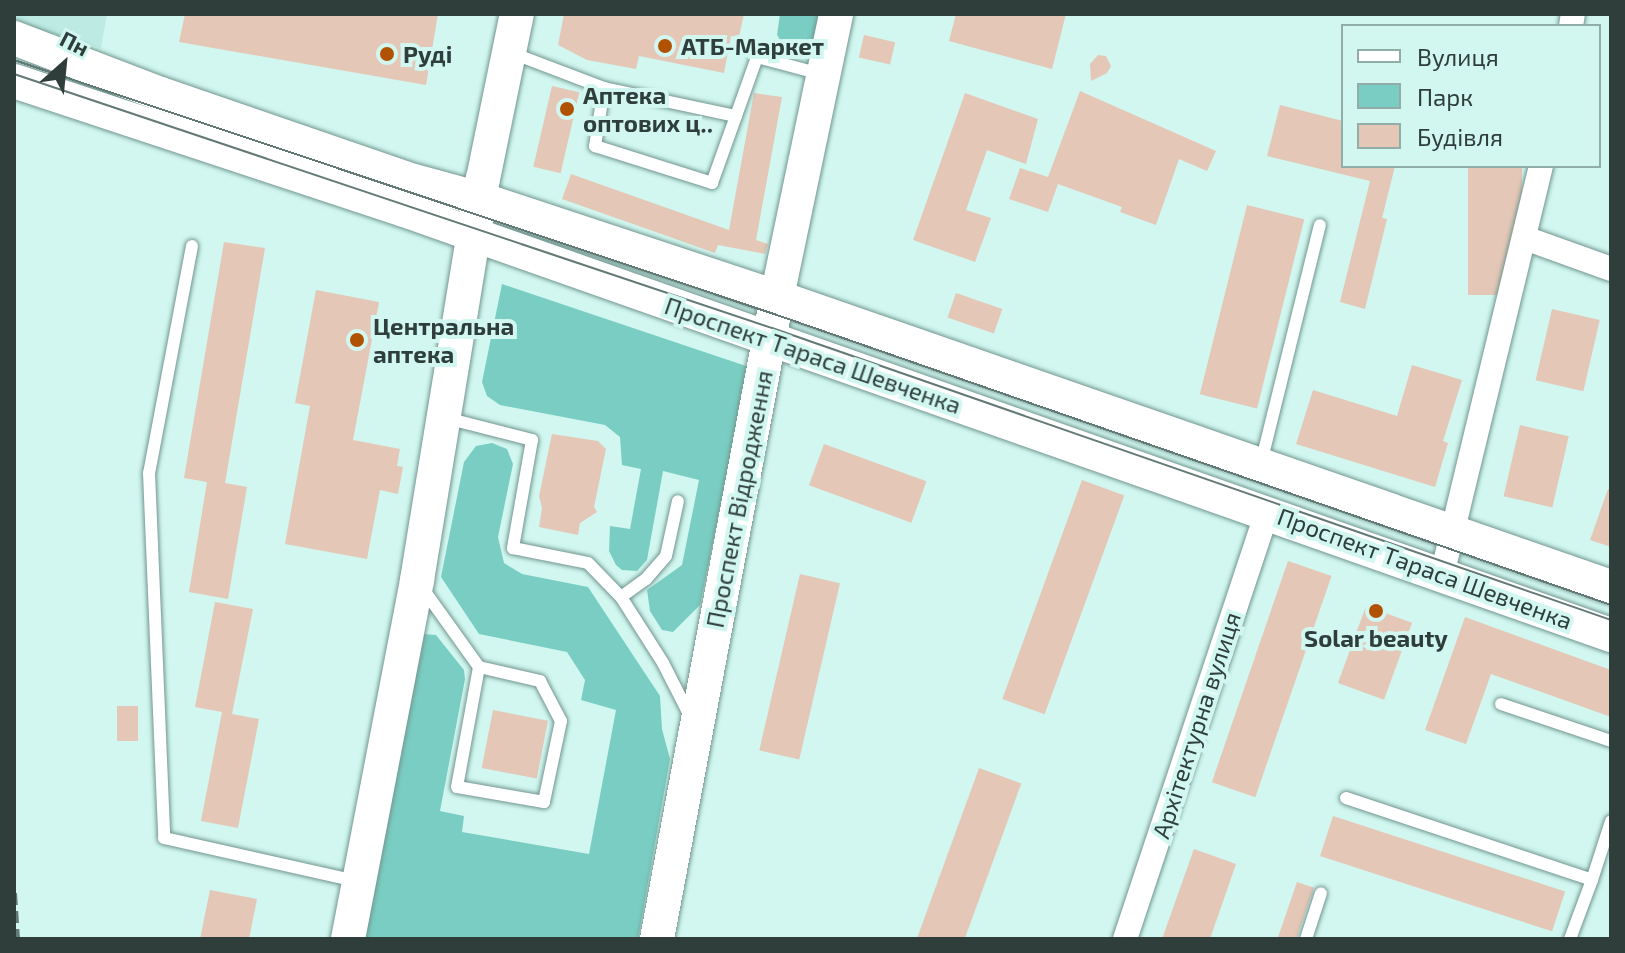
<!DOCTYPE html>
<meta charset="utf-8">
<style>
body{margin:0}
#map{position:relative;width:1625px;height:953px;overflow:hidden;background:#d1f7f0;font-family:"Exo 2",sans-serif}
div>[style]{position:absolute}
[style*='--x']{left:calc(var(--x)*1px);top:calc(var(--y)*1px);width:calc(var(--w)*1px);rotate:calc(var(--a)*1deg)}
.built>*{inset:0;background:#bdebe4}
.green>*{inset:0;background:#7acdc2}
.building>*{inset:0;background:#e4c7b7;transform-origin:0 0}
.roads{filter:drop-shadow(0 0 2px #72958f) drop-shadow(0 0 2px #72958f)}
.service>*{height:12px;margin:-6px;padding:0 6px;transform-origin:6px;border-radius:6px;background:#fff}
.minor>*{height:24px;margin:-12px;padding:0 12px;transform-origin:12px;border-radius:12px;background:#fff}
.secondary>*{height:34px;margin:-17px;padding:0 17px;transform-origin:17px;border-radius:17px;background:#fff}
.tram>*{height:2px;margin:-1px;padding:0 1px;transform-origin:1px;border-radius:1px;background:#637975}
.rail>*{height:6px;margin-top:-3px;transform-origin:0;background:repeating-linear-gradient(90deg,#637975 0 12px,transparent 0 18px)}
.dots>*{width:22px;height:22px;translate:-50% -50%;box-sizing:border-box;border:4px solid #d1f7f0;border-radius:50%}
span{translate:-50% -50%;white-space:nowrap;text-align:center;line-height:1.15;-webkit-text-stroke:8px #d1f7f0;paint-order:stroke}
.poi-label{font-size:24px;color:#2f3e3b;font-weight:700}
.left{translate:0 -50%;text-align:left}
.street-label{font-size:24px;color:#2f3e3b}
.frame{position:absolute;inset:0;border:16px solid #2f3e3b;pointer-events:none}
.legend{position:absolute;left:1341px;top:24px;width:260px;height:144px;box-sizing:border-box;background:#d1f7f0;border:2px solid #90ada8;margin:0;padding:10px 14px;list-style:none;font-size:24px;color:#2f3e3b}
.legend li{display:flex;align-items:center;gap:16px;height:40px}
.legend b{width:40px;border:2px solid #90ada8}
.north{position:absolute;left:24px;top:24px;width:80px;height:80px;-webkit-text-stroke:6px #d1f7f0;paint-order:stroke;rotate:27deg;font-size:22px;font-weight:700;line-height:32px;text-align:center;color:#2f3e3b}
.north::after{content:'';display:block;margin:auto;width:28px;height:36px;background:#2f3e3b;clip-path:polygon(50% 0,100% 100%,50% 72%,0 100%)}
</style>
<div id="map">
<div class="built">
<i style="clip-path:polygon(14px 14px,107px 14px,101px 48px,14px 22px)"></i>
</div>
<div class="green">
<i style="clip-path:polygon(780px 14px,820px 14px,812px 43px,802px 52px,786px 49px,777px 35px)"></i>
<i style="clip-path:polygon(502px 284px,749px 367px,700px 605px,673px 632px,662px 630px,650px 611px,647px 590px,682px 565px,699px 480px,663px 471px,647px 560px,637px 571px,622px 570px,616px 565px,609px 551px,610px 526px,630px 529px,641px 469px,622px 465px,620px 437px,605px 425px,500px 405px,487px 396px,482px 382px)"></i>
<i style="clip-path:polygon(492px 443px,507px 449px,513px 464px,498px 537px,504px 563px,522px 574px,588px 587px,660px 696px,662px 729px,670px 759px,638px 939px,364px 939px,422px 634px,436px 635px,464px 670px,465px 679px,440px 811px,464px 816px,462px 832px,589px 854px,616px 710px,581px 700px,585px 680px,567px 652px,479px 634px,441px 577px,464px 462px,476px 446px)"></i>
</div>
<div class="building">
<i style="clip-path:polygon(185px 14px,438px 14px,426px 85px,179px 42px)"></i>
<i style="clip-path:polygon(564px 14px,744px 14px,739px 37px,731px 36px,724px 73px,639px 56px,636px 69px,587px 60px,558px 45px)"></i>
<i style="clip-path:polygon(956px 14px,1066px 14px,1052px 69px,949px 41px)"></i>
<i style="left:864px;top:35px;width:32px;height:23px;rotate:13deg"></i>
<i style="clip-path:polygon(1098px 55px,1106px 56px,1111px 66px,1107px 73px,1091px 81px,1090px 64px)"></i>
<i style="left:552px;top:86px;width:28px;height:83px;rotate:13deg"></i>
<i style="clip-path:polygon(1080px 91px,1216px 151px,1207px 171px,1179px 159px,1156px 225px,1120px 212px,1122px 207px,1058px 184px,1048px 212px,1009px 199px,1020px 168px,1048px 177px)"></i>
<i style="clip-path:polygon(754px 93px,782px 97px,756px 240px,768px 244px,765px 254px,718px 245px,715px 253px,562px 199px,571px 174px,729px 230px)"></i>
<i style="clip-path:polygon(965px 93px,1038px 119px,1026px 164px,987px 150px,966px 210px,991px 218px,975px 262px,913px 240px)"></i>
<i style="clip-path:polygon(1280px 105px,1343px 121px,1343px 166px,1395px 166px,1382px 218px,1387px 219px,1365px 309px,1340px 302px,1370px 181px,1267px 156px)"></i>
<i style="left:1468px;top:166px;width:54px;height:129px"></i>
<i style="left:1247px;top:205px;width:59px;height:195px;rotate:14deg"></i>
<i style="clip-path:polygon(224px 242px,265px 248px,225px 483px,247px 487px,228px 599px,189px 592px,207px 482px,184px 478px)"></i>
<i style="clip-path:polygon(316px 290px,379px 302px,353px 440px,400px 449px,397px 466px,403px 467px,398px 494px,380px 490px,367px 559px,285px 544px,310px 406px,295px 403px)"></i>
<i style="left:956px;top:293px;width:49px;height:26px;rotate:19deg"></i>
<i style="left:1552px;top:309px;width:49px;height:73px;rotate:13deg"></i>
<i style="clip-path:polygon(1412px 365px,1462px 380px,1443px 441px,1448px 443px,1435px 487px,1296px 444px,1313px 390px,1397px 416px)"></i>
<i style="left:1520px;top:425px;width:50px;height:73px;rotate:13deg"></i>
<i style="clip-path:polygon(552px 434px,598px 441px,606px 449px,594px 507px,597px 512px,580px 523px,578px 535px,539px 527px,542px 508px,539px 496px)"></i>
<i style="left:824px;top:444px;width:109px;height:44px;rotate:20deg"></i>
<i style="left:1082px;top:480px;width:45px;height:233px;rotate:20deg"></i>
<i style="clip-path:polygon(1608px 489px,1611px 489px,1611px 547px,1590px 540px)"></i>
<i style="left:1288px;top:561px;width:46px;height:234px;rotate:19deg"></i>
<i style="left:800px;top:574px;width:41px;height:181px;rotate:13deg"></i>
<i style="clip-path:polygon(215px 602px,253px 609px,232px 714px,259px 719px,238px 828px,201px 821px,222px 712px,195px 707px)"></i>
<i style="left:1366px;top:606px;width:49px;height:82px;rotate:20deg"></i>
<i style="clip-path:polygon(1465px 617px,1611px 670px,1611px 717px,1491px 674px,1466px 744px,1425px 730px)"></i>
<i style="left:117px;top:706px;width:21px;height:35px"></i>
<i style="left:493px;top:710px;width:56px;height:59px;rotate:11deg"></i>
<i style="left:979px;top:768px;width:45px;height:182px;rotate:20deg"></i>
<i style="left:1333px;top:816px;width:244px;height:42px;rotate:18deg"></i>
<i style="clip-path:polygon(1194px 849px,1236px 864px,1210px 939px,1162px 939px)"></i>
<i style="left:1297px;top:882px;width:18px;height:60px;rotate:19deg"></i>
<i style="clip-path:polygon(210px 890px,257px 899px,249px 939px,200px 939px)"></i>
</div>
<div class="roads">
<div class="service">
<i style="--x:512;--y:53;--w:98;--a:20.8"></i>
<i style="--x:604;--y:88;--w:135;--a:12"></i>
<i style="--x:604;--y:88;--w:59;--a:98.8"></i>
<i style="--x:595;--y:146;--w:123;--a:17.5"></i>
<i style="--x:712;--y:183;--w:134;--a:-70.3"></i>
<i style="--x:757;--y:57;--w:66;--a:14.9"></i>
<i style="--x:192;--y:246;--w:231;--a:100.7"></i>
<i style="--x:149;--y:473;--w:365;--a:87.6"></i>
<i style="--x:164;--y:838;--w:197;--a:12.6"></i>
<i style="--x:446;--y:418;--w:89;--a:14.3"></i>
<i style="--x:532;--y:440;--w:110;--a:100"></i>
<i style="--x:513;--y:548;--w:76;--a:11.3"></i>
<i style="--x:588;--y:563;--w:47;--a:45.9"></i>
<i style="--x:621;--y:597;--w:78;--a:57.5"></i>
<i style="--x:663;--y:663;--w:62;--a:63"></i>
<i style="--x:1261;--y:463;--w:245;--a:-76.1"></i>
<i style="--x:421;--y:586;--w:100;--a:54.4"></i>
<i style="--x:479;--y:667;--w:63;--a:12.9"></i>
<i style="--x:540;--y:681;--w:45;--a:62.3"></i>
<i style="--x:561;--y:721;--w:83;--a:101.9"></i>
<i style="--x:544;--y:802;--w:88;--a:-170.2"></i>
<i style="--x:457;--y:787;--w:122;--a:-79.6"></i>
<i style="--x:621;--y:597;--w:31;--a:-36"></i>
<i style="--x:646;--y:579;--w:30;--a:-49"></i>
<i style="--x:666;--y:556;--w:56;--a:-77.7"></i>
<i style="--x:1501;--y:704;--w:116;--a:18.6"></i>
<i style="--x:1346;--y:798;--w:259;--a:18.4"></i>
<i style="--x:1592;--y:880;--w:62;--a:-72.1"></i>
<i style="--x:1306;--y:939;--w:48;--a:-71.9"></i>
<i style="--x:1570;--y:939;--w:63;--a:-69.6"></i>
</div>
<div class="minor">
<i style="--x:1571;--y:26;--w:12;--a:-81"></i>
<i style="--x:1525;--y:238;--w:91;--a:19.8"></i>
<i style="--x:1442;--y:575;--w:421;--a:-76.4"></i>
<i style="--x:1125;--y:939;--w:450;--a:-71.6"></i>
</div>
<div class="secondary">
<i style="--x:14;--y:38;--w:157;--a:20.9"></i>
<i style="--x:161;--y:94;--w:268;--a:19"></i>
<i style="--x:414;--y:181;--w:68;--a:15.3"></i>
<i style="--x:480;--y:199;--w:313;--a:18.3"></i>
<i style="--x:777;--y:297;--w:883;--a:19.17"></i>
<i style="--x:14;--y:81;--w:411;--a:18.3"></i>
<i style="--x:404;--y:210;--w:1280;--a:19.4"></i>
<i style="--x:348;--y:939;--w:366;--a:-79.1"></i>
<i style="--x:417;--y:580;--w:406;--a:-80.7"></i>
<i style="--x:483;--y:179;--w:168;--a:-78.4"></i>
<i style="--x:657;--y:939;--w:653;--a:-79.41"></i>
<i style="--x:777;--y:297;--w:289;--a:-78.2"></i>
</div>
</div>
<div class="tram">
<i style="--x:14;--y:60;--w:801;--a:18.48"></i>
<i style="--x:774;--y:314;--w:886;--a:19.17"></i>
<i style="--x:14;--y:74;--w:799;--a:18.53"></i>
<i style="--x:772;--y:328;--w:888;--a:19.19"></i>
</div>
<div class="rail">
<i style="--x:14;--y:893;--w:46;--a:86.3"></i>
</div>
<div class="dots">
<i style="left:665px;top:46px;background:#b15203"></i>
<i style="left:387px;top:54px;background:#b15203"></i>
<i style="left:567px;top:109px;background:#b15203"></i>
<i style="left:357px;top:340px;background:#b15203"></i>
<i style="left:1376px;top:611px;background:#b15203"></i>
</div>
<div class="poi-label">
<span class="left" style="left:681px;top:46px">АТБ-Маркет</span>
<span class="left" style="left:403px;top:54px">Рудi</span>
<span class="left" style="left:583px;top:109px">Аптека<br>оптових ц‥</span>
<span class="left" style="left:373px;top:340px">Центральна<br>аптека</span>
<span style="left:1376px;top:638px">Solar beauty</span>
</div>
<div class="street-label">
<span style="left:813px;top:355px;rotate:19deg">Проспект Тараса Шевченка</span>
<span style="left:739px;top:499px;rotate:-79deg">Проспект Відродження</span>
<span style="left:1425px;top:568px;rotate:20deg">Проспект Тараса Шевченка</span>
<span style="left:1196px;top:725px;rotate:-72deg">Архітектурна вулиця</span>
</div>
<div class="frame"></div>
<ul class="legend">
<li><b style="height:10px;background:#fff"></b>Вулиця</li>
<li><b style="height:22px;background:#7acdc2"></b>Парк</li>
<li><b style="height:22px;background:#e4c7b7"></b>Будівля</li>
</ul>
<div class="north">Пн</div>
</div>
